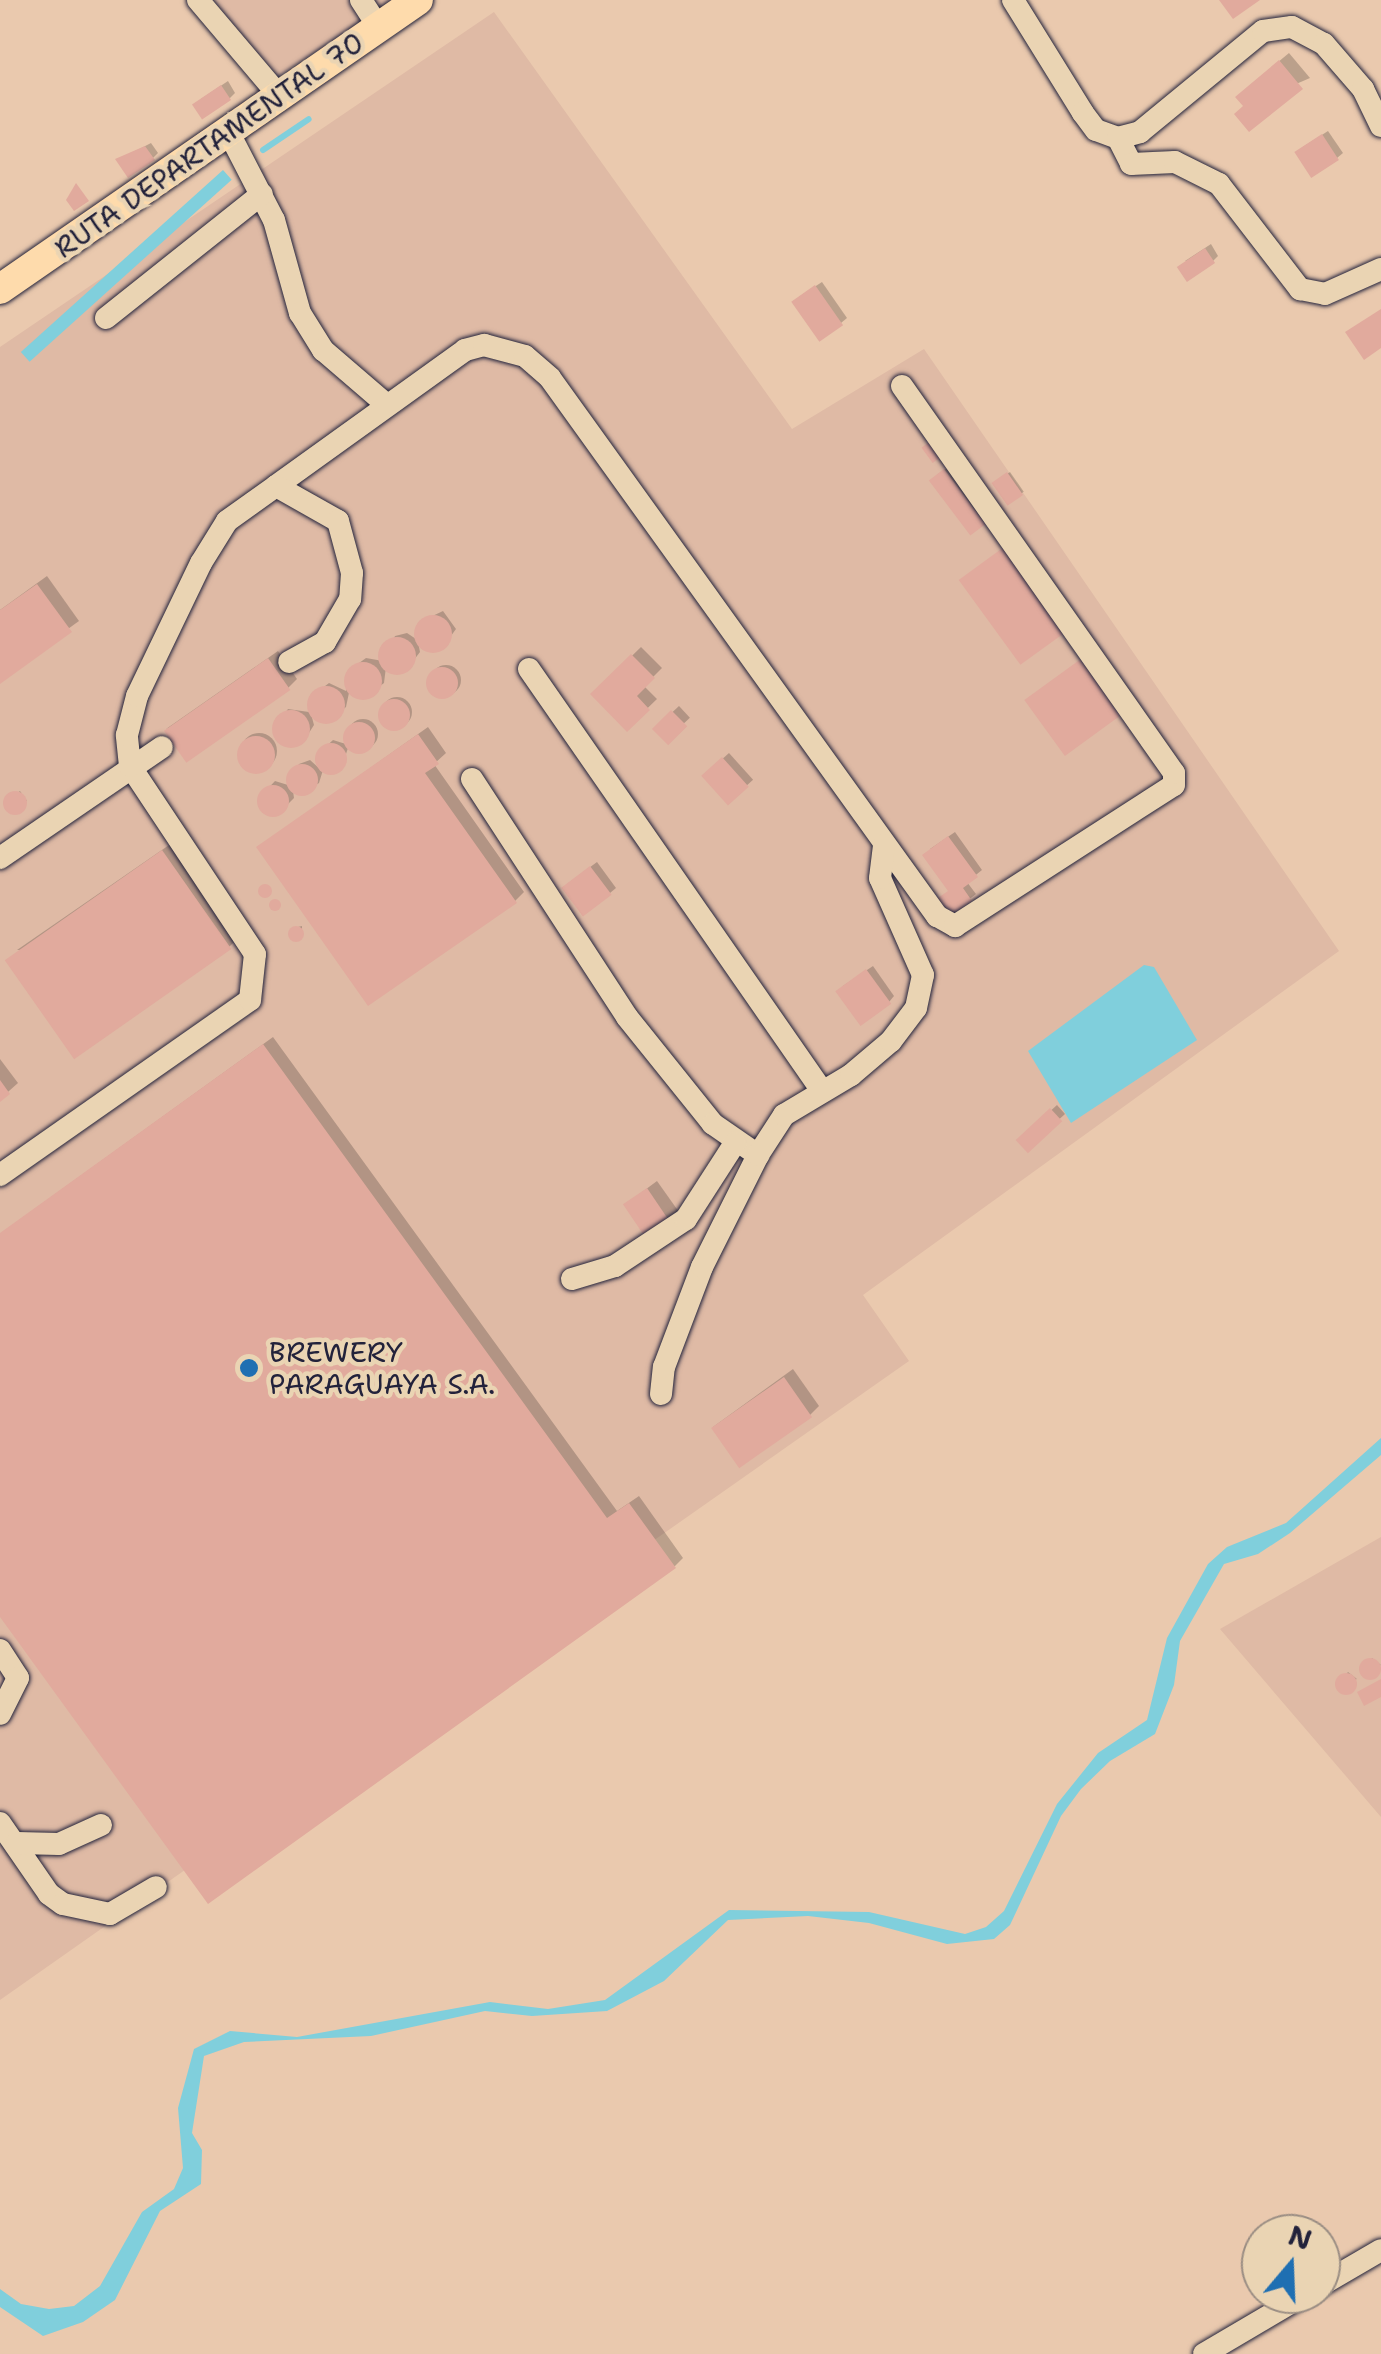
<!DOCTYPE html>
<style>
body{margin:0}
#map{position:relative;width:1381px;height:2354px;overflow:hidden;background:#eac9ae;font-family:"Shantell Sans",sans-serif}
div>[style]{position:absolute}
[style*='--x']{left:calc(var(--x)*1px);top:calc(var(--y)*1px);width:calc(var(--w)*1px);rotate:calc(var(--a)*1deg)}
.built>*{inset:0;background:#dfbaa5}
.water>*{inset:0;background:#80cfdc;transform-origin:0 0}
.shadow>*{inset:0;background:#0003;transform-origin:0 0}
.round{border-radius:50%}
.stream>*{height:6px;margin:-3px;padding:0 3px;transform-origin:3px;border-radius:3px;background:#80cfdc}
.building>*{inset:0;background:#e1aa9d;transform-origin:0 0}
.roads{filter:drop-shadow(0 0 2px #22223b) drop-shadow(0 0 2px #22223b)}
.minor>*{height:22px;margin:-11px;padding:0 11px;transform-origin:11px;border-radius:11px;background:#ead4b3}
.major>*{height:30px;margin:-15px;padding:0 15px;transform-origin:15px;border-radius:15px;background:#fedbac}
.dots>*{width:28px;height:28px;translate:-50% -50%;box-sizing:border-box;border:5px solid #ead4b3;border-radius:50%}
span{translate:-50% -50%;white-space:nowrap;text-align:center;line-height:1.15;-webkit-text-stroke:9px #ead4b3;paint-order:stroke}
.street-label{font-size:28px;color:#22223b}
.poi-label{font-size:28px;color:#22223b}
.left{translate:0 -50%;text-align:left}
.north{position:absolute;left:1241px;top:2214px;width:100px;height:100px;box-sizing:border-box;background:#ead4b3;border:2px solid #9a8d83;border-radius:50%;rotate:19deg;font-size:28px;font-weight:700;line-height:40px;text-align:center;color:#22223b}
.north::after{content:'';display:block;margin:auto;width:35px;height:45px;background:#1f6fb2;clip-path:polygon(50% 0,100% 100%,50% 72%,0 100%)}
</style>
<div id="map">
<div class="built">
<i style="clip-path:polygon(209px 0,394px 0,275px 78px)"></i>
<i style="clip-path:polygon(494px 12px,792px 429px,924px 349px,1339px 951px,863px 1295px,909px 1361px,0 2000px,0 347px)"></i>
<i style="clip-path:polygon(1381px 1537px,1381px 1817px,1220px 1629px)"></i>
</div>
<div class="water">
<i style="left:223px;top:170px;width:13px;height:272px;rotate:48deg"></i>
<i style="clip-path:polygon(1144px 965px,1154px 967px,1197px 1040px,1071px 1123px,1028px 1051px)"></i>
<i style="clip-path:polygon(1381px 1438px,1381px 1455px,1290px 1533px,1258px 1554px,1224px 1564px,1180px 1641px,1174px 1685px,1155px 1734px,1110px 1761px,1081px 1789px,1061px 1816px,1010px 1925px,994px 1939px,947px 1944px,869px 1923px,808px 1916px,728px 1920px,664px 1981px,607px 2011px,532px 2016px,485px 2011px,371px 2036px,244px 2042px,204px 2056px,192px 2133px,202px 2150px,201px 2184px,160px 2211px,115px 2300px,83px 2322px,43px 2336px,0 2307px,0 2289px,21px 2304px,49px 2309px,74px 2306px,100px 2286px,142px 2212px,174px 2189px,183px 2168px,178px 2108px,194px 2049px,230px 2031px,297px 2037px,490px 2002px,548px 2009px,605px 2000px,729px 1910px,869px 1912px,965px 1934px,986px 1927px,1004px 1911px,1057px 1804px,1098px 1753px,1147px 1720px,1167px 1638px,1208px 1564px,1227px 1547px,1286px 1523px)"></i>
</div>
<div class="shadow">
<i style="clip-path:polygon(1289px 53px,1310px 78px,1245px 106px,1247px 88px)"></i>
<i style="clip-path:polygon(228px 81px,235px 93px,230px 98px,201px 99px)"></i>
<i style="clip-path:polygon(1328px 131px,1343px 153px,1337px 158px,1303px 147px)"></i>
<i style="clip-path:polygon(151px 143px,158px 153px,153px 158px,118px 160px)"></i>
<i style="clip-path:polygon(1211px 244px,1218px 256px,1213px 261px,1185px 261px)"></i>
<i style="clip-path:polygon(822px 282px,847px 318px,841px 323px,799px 297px)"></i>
<i style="clip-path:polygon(951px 465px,988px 517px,983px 523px,937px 475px)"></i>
<i style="left:1010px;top:472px;width:24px;height:19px;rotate:55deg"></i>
<i style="clip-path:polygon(47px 576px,79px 621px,0 678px,0 610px)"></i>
<i style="clip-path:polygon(443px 611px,456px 629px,443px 647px,418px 642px,420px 652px,407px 669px,386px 667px,384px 683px,366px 697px,350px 688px,346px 707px,329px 721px,310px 710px,314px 725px,307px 736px,278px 743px,275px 727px,288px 709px,309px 712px,312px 696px,329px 683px,346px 691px,355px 666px,366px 658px,383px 661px,395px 636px,407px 633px,419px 641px,424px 620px)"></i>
<i style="clip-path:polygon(641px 647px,662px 668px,644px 686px,657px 699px,627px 728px,593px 694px)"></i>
<i style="clip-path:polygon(278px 651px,297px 679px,288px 688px,166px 729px)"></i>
<i class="round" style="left:431px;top:665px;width:30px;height:30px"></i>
<i class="round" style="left:382px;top:697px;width:30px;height:30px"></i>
<i style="left:679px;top:706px;width:16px;height:33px;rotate:47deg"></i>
<i class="round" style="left:348px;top:719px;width:30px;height:30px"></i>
<i style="clip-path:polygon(428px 727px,446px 753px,434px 764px,524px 892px,515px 901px,259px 847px)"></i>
<i class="round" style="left:241px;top:733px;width:36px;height:36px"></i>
<i style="clip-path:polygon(333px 740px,349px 745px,341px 769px,323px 770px,319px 783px,302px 794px,292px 784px,294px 798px,279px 813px,262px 808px,260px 797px,275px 781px,288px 785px,299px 764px,310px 760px,320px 769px,317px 755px)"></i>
<i style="left:729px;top:753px;width:36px;height:34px;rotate:48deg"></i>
<i style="left:20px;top:791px;width:12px;height:17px;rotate:55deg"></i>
<i style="clip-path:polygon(955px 832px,982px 870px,967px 882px,976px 894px,949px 915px,950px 890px,930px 849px)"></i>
<i style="clip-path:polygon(172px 843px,238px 938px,229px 947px,17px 950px)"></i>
<i style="clip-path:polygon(597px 862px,616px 888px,610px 893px,570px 882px)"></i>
<i style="clip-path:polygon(302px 926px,302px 935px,294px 938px,294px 928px)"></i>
<i style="clip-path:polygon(873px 966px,894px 996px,889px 1002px,843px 986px)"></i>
<i style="clip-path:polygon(273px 1037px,617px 1511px,639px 1496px,683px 1558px,675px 1566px,0 1613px,0 1234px)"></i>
<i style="clip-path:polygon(0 1059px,18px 1083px,0 1099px)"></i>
<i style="left:1057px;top:1105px;width:12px;height:51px;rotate:48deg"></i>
<i style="clip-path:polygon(657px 1181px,679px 1212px,670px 1221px,626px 1204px)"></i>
<i style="clip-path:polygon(793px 1369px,819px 1406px,810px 1415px,713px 1427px)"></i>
<i style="left:1372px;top:1658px;width:11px;height:16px;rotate:38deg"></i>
<i style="left:1348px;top:1672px;width:11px;height:16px;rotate:38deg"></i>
</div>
<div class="stream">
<i style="--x:263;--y:150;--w:55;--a:-34"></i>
</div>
<div class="building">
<i style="clip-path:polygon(1219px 0,1260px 0,1233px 19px)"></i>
<i style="clip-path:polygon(1279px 60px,1303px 89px,1249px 132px,1234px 114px,1243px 106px,1235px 97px)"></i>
<i style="left:221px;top:85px;width:18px;height:35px;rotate:56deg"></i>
<i style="left:1322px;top:134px;width:31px;height:33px;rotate:57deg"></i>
<i style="clip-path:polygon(145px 146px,155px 160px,128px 178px,115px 159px)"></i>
<i style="clip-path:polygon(76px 183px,89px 201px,74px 211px,66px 200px)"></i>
<i style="left:1205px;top:248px;width:18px;height:34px;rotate:56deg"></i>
<i style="left:815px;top:285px;width:49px;height:29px;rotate:55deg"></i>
<i style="clip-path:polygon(1381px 309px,1381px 348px,1364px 360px,1345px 332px)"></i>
<i style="left:932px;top:440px;width:19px;height:13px;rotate:54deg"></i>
<i style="left:944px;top:469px;width:69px;height:19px;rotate:53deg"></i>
<i style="left:1007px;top:472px;width:28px;height:19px;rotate:55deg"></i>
<i style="left:1004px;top:547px;width:105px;height:56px;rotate:54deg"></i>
<i style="clip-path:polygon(37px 584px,72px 632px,0 684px,0 610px)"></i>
<i class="round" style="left:414px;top:615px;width:38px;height:38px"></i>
<i class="round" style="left:378px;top:637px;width:38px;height:38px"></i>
<i style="clip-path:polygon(631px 654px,655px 678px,637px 696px,650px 710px,627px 732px,590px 694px)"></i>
<i style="left:1085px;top:656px;width:69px;height:75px;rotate:54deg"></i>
<i style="left:268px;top:658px;width:39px;height:127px;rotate:55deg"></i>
<i class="round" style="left:344px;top:662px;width:38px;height:38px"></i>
<i class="round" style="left:426px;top:667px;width:32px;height:32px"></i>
<i class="round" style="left:307px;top:686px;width:38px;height:38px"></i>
<i class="round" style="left:378px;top:699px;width:32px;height:32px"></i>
<i style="left:671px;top:710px;width:23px;height:27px;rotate:45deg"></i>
<i class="round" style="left:272px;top:710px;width:38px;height:38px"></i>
<i class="round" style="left:343px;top:722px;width:32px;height:32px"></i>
<i style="clip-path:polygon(418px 734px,439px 764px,425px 773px,517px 903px,368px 1006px,256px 847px)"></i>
<i class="round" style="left:237px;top:736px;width:38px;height:38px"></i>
<i class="round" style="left:315px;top:743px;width:32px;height:32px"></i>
<i style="left:722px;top:757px;width:40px;height:28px;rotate:48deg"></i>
<i class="round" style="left:286px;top:764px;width:32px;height:32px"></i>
<i class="round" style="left:257px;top:785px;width:32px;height:32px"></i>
<i class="round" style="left:3px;top:791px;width:24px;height:24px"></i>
<i style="clip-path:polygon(948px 836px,978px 877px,963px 888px,972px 901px,948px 918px,935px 900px,948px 891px,922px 855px)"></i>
<i style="left:162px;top:850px;width:121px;height:192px;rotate:55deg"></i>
<i style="left:590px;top:866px;width:36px;height:36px;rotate:53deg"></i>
<i class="round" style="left:258px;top:884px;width:14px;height:14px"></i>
<i class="round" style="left:269px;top:899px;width:12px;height:12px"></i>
<i class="round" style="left:288px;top:926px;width:16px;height:16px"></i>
<i style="left:866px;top:969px;width:43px;height:38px;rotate:54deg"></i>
<i style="clip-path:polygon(263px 1044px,607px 1518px,629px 1503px,676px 1568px,208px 1904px,0 1617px,0 1233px)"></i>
<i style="clip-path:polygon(0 1080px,10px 1094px,0 1102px)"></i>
<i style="left:1050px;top:1108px;width:18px;height:47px;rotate:47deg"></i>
<i style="left:647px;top:1188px;width:42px;height:29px;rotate:56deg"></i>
<i style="left:784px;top:1377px;width:49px;height:89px;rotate:55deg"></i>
<i class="round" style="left:1359px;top:1658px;width:22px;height:22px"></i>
<i class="round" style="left:1335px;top:1673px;width:22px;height:22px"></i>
<i style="clip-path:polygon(1381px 1679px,1381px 1697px,1364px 1706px,1357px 1692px)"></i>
</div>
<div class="roads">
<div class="minor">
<i style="--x:198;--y:0;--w:128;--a:49.7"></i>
<i style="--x:361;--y:0;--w:33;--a:57"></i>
<i style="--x:1013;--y:0;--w:133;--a:58.2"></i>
<i style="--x:1083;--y:113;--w:21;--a:53"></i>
<i style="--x:1096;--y:130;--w:23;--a:20"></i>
<i style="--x:1118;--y:138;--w:23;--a:-15"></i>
<i style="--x:1140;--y:132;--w:159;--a:-39.4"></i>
<i style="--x:1263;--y:31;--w:29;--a:-8"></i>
<i style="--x:1292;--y:27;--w:36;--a:28"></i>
<i style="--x:1324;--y:44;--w:60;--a:49.1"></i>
<i style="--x:1363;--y:89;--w:41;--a:64.1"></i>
<i style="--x:229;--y:133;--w:98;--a:62.7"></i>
<i style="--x:274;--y:220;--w:97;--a:74.4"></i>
<i style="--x:300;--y:313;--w:44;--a:58.1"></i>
<i style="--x:323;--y:350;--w:84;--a:40.7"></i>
<i style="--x:1118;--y:138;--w:29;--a:63"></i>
<i style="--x:1131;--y:164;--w:44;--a:-2.6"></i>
<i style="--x:1175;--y:162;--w:49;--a:26.6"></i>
<i style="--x:1219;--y:184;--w:133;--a:52.4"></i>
<i style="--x:1300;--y:289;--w:25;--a:11"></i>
<i style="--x:1325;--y:294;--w:61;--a:-24.1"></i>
<i style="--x:106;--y:318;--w:199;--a:-38.5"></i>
<i style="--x:276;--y:486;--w:233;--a:-35.7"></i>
<i style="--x:465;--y:350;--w:20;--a:-15"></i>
<i style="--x:484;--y:345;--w:42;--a:15"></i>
<i style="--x:525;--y:356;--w:33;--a:41"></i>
<i style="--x:550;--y:378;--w:663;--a:54.27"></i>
<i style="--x:937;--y:916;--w:21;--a:29"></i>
<i style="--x:955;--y:926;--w:260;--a:-32.8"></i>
<i style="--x:1174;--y:785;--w:12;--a:-90"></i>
<i style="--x:1174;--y:773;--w:473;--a:-125.1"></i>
<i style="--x:529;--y:669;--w:510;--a:55.22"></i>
<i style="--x:472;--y:779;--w:284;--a:56.9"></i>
<i style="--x:627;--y:1017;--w:137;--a:51.2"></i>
<i style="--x:713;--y:1124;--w:55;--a:34.6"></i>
<i style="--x:0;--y:858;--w:196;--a:-34.4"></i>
<i style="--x:0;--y:1175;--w:305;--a:-35"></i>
<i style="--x:250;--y:1000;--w:46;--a:-83.8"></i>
<i style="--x:255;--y:954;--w:226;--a:-123.6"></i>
<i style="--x:130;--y:766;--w:31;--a:-96"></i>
<i style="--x:127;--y:735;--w:40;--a:-75.6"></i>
<i style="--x:137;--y:696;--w:148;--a:-64.3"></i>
<i style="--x:201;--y:563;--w:49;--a:-58.2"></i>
<i style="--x:227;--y:521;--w:60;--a:-35.5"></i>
<i style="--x:276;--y:486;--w:71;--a:29.4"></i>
<i style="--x:338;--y:521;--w:54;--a:74.9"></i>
<i style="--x:352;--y:573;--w:26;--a:94"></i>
<i style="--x:350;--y:599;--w:50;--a:120.2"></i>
<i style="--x:325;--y:642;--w:41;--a:150.9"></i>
<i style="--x:572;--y:1279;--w:45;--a:-16.8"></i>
<i style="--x:615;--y:1266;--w:85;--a:-33.5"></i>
<i style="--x:686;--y:1219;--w:90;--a:-57.2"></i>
<i style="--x:661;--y:1394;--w:27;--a:-84"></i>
<i style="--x:664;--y:1367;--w:107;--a:-69.2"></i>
<i style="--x:702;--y:1267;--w:125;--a:-63.4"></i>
<i style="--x:758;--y:1155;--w:48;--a:-57"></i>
<i style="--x:784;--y:1115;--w:78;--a:-30.8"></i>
<i style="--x:851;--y:1075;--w:52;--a:-40.4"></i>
<i style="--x:891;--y:1041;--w:41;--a:-52.9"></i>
<i style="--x:916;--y:1008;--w:34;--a:-78"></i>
<i style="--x:923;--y:975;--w:106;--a:-113.9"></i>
<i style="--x:880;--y:878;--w:33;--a:-83"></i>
<i style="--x:0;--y:1650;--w:33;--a:57"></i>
<i style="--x:18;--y:1678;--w:40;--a:116.6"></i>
<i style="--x:0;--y:1823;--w:86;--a:55.4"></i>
<i style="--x:49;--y:1894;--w:17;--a:36"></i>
<i style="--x:63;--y:1904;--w:48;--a:12"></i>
<i style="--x:110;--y:1914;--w:53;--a:-30.4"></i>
<i style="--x:17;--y:1843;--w:42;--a:1.4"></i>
<i style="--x:59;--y:1844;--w:46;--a:-24.3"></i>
<i style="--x:1321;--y:2285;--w:69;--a:-30.3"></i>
<i style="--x:1204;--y:2354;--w:118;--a:-30.5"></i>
</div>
<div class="major">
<i style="--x:0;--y:289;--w:508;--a:-34.66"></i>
</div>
</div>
<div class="dots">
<i style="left:249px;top:1368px;background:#1f6fb2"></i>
</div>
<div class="street-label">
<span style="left:209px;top:145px;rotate:-35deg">RUTA DEPARTAMENTAL 70</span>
</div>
<div class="poi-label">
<span class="left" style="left:269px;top:1368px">BREWERY<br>PARAGUAYA S.A.</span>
</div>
<div class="north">N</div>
</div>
